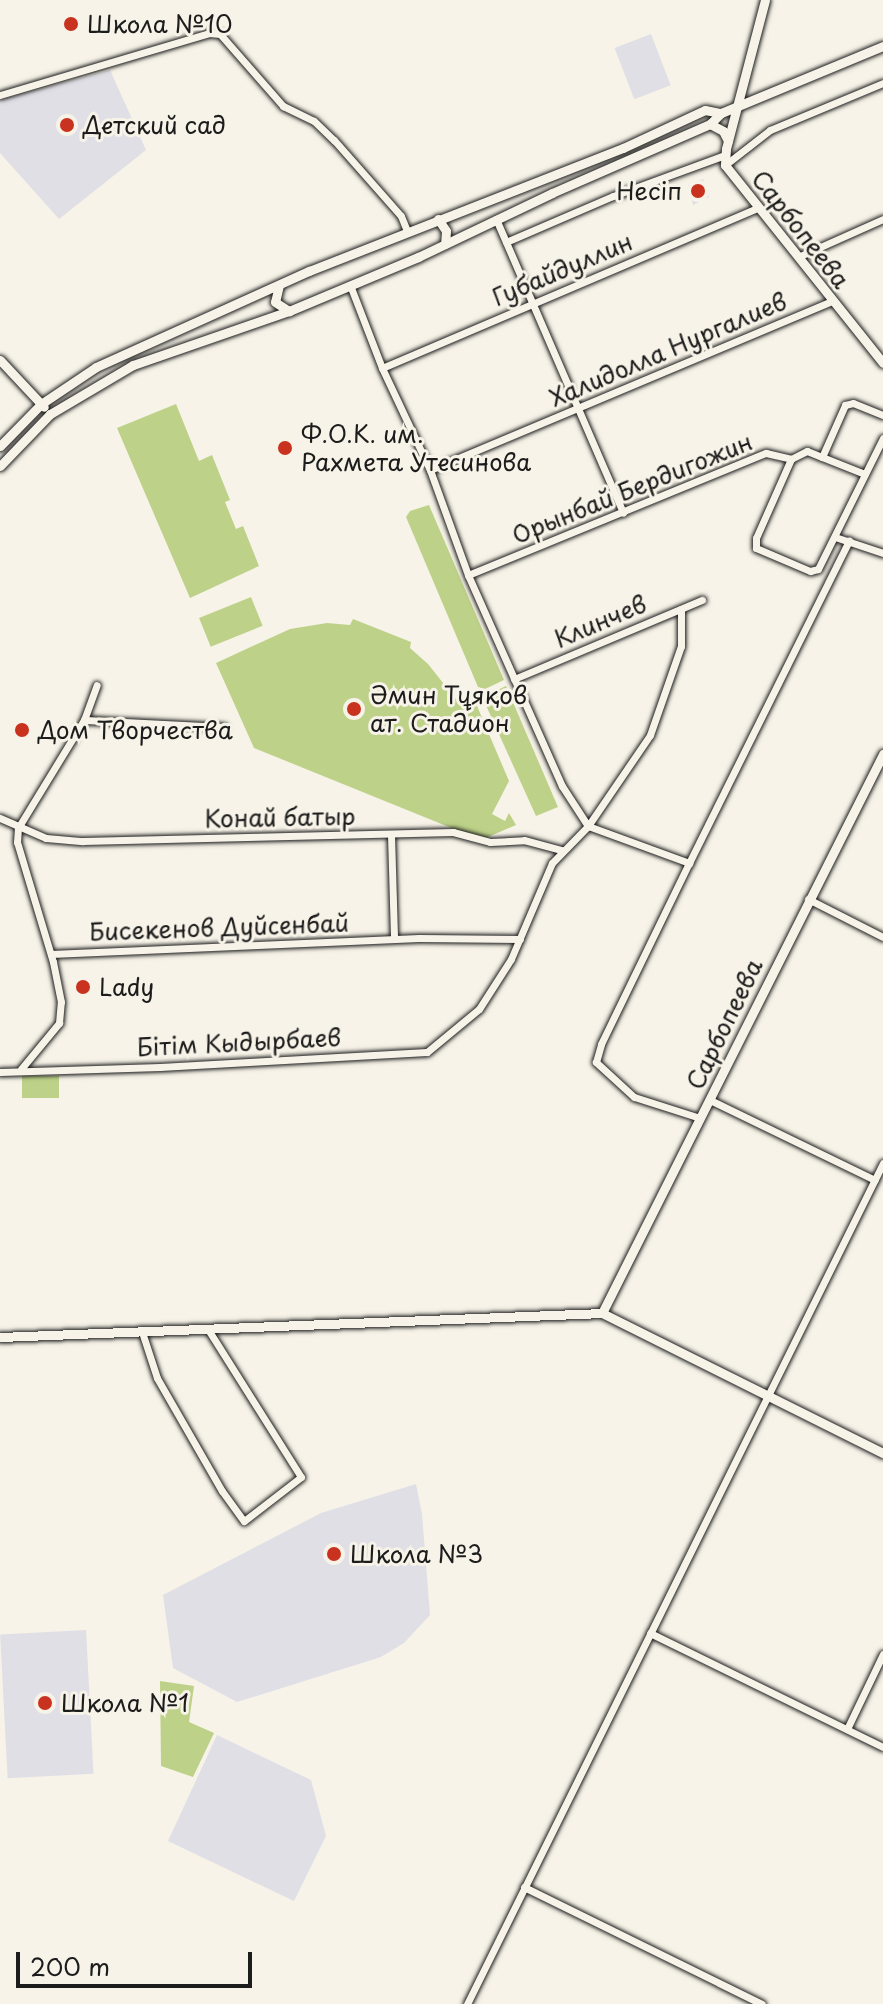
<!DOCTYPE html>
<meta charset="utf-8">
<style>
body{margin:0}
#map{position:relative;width:883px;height:2004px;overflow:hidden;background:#f7f3e8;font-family:"Playpen Sans",sans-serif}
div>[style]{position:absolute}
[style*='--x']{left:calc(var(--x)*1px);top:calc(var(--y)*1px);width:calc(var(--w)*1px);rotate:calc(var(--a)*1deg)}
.built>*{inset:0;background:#e0dfe6;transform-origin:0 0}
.green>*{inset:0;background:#bdd288;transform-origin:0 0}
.roads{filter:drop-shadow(0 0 2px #1c1c1c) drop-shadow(0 0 2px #1c1c1c)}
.minor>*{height:7px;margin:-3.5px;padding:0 3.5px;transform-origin:3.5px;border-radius:3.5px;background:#f7f3e8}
.tertiary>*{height:9px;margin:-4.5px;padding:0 4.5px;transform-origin:4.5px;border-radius:4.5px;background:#f7f3e8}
.dots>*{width:22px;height:22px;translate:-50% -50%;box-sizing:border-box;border:4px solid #f7f3e8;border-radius:50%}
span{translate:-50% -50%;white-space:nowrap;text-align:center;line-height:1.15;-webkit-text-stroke:6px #f7f3e8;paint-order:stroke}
.poi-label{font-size:24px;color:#1c1c1c}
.left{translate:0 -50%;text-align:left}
.right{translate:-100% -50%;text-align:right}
.street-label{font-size:24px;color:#1c1c1c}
.scale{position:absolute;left:16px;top:1952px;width:236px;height:36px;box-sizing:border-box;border:4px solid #1c1c1c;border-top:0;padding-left:10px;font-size:24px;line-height:28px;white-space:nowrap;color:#1c1c1c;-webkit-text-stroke:6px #f7f3e8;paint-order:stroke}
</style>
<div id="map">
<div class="built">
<i style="left:651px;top:34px;width:55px;height:39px;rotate:69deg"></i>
<i style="clip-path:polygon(110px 70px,146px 150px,59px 219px,0 153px,0 100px)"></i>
<i style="clip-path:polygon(703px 179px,709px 197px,693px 205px,688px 185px)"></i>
<i style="clip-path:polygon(416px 1484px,422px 1514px,430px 1615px,404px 1643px,381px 1657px,237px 1702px,173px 1668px,163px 1595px,321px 1513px)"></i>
<i style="left:86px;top:1630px;width:144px;height:86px;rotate:87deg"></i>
<i style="clip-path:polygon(217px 1735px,311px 1780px,326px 1836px,294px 1901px,168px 1841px)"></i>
</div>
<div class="green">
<i style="clip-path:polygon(176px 404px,199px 461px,212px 455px,230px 500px,225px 502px,236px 529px,243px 526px,259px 566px,190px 598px,117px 428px)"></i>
<i style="clip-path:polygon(429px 505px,504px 680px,485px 689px,478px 687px,406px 517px,410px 511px)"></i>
<i style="left:251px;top:597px;width:31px;height:56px;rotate:68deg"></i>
<i style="clip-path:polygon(353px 619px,411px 642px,410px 648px,428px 664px,459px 703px,474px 699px,509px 781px,492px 814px,505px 821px,509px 813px,516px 825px,481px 840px,254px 748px,216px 663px,290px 629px,327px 623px,350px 625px)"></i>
<i style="clip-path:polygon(506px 686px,558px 807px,536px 816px,484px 701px,487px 695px)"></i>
<i style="left:22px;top:1076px;width:37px;height:22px"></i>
<i style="clip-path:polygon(160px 1681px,194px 1686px,189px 1722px,214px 1733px,193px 1777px,161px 1766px)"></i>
</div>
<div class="roads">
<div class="minor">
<i style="--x:0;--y:95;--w:218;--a:-16.5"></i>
<i style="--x:209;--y:33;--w:11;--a:5"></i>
<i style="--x:220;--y:34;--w:96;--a:48.8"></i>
<i style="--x:283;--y:106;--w:34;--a:26"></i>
<i style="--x:314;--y:121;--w:28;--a:44"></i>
<i style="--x:334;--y:140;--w:101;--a:48.6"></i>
<i style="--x:401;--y:216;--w:16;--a:68"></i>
<i style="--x:725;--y:165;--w:57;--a:-37.9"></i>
<i style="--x:770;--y:130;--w:122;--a:-22.6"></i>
<i style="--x:496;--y:219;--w:320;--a:66.6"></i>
<i style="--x:506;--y:242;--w:116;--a:-23.3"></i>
<i style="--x:613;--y:196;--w:119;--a:-20.1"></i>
<i style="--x:798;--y:257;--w:93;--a:-24.1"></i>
<i style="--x:350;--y:285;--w:89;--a:68.9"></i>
<i style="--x:382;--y:368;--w:113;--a:64.8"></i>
<i style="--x:430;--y:470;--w:112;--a:70.1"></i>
<i style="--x:468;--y:575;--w:231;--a:66"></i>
<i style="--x:562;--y:786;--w:48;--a:57"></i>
<i style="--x:588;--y:826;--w:108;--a:20.1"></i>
<i style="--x:382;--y:368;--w:408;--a:-23.1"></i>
<i style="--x:822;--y:457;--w:46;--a:21.6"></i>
<i style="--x:791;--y:459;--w:18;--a:-27"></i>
<i style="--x:807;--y:451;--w:16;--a:22"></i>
<i style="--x:822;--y:457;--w:57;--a:-66.1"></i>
<i style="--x:845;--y:405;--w:8;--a:-14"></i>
<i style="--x:853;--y:403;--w:32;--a:22"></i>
<i style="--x:430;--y:470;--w:436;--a:-22.8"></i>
<i style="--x:835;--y:537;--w:51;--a:18.4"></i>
<i style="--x:468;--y:575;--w:322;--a:-22.3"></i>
<i style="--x:766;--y:453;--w:26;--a:13"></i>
<i style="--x:791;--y:459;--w:86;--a:113.9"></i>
<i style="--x:756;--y:538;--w:10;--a:90"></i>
<i style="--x:756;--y:548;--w:59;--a:23.1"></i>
<i style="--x:810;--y:571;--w:8;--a:-14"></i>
<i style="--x:818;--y:569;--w:146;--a:-63.6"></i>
<i style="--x:514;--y:679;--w:204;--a:-22.8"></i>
<i style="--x:84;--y:720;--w:140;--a:2.9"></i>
<i style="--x:0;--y:818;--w:50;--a:23.5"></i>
<i style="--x:46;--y:838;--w:37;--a:5"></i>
<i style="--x:83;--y:841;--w:370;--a:-1.4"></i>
<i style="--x:453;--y:832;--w:38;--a:15"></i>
<i style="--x:490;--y:842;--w:34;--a:-3"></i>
<i style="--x:524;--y:840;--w:39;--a:15"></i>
<i style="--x:391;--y:835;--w:104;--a:88.3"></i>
<i style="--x:808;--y:899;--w:84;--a:26.9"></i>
<i style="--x:51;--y:954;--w:368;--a:-2.5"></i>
<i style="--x:419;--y:938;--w:101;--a:0.6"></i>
<i style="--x:21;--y:1069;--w:60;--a:-50.4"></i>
<i style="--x:59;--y:1023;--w:21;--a:-85"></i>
<i style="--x:61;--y:1002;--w:41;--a:-101.3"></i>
<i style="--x:53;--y:962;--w:125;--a:-106.7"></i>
<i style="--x:17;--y:842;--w:14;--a:-86"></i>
<i style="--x:18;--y:828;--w:127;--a:-58.6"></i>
<i style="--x:84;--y:720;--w:37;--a:-70"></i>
<i style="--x:0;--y:1072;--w:160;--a:-1.8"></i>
<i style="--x:160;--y:1067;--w:267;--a:-3.2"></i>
<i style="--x:427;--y:1052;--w:67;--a:-39.6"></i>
<i style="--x:479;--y:1009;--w:59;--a:-57.4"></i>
<i style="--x:511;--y:959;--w:104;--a:-66.9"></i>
<i style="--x:552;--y:863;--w:52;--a:-45.8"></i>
<i style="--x:588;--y:826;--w:110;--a:-55.7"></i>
<i style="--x:650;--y:735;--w:94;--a:-70.8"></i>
<i style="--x:681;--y:646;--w:37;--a:-90"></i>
<i style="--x:710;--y:1100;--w:183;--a:25.9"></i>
<i style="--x:700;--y:1118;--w:69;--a:-162.3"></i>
<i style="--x:634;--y:1097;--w:52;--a:-137.4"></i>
<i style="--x:596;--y:1062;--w:19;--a:-74"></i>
<i style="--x:601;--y:1044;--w:201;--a:-64.1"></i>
<i style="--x:689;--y:863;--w:360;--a:-63.6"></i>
<i style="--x:142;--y:1332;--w:48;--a:71.9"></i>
<i style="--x:157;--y:1378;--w:130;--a:60.1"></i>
<i style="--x:222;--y:1491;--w:37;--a:54"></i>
<i style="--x:244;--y:1521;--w:72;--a:-37.7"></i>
<i style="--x:301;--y:1477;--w:176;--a:-122.2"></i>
<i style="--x:650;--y:1633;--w:259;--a:26.1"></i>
<i style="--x:847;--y:1729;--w:83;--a:-64.4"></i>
<i style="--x:524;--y:1887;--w:265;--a:26.2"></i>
<i style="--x:467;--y:2004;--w:938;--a:-63.68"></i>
</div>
<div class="tertiary">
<i style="--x:765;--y:0;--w:154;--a:104.7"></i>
<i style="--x:726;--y:149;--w:16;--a:94"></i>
<i style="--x:725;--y:165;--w:253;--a:51.4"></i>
<i style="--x:710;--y:124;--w:15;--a:28"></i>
<i style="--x:723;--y:131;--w:11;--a:63"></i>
<i style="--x:438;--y:219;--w:14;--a:56"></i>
<i style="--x:446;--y:231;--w:13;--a:94"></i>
<i style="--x:279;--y:285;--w:17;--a:103"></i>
<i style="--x:275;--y:302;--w:17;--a:33"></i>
<i style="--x:0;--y:360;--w:64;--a:46.9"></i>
<i style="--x:0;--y:446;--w:59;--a:-45.7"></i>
<i style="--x:41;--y:404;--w:66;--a:-33.9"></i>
<i style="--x:96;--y:367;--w:234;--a:-24.3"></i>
<i style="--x:309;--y:271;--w:337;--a:-21.4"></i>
<i style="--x:623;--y:148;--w:90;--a:-24.9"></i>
<i style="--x:705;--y:110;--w:16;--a:11"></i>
<i style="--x:0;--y:466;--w:72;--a:-46.1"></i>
<i style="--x:50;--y:414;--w:96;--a:-30.6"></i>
<i style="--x:133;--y:365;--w:165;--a:-19.1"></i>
<i style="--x:289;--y:311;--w:140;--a:-22.7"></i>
<i style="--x:418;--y:257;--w:148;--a:-25.5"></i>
<i style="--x:552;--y:193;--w:172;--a:-23.6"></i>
<i style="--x:710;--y:124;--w:16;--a:-45"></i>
<i style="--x:721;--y:113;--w:175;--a:-22.5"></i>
<i style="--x:602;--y:1313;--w:626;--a:-63.31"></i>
<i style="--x:0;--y:1337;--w:602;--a:-2.28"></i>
<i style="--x:602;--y:1313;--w:314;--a:26.5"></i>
</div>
</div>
<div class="dots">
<i style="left:71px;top:24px;background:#c8321e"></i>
<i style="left:67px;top:125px;background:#c8321e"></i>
<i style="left:698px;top:191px;background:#c8321e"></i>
<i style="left:285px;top:448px;background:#c8321e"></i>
<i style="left:354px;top:709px;background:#c8321e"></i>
<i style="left:22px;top:730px;background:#c8321e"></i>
<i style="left:83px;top:987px;background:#c8321e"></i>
<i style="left:334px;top:1554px;background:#c8321e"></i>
<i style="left:45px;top:1703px;background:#c8321e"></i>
</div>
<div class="poi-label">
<span class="left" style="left:87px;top:24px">Школа №10</span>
<span class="left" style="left:83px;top:125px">Детский сад</span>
<span class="right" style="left:682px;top:191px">Несіп</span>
<span class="left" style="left:301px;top:448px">Ф.О.К. им.<br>Рахмета Утесинова</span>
<span class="left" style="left:370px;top:709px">Әмин Тұяқов<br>ат. Стадион</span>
<span class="left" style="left:38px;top:730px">Дом Творчества</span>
<span class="left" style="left:99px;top:987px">Lady</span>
<span class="left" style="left:350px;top:1554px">Школа №3</span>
<span class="left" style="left:61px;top:1703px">Школа №1</span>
</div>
<div class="street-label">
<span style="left:801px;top:229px;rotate:52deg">Сарбопеева</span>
<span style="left:562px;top:269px;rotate:-23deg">Губайдуллин</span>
<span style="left:668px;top:349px;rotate:-23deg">Халидолла Нургалиев</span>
<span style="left:632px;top:488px;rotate:-22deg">Орынбай Бердигожин</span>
<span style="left:600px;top:621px;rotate:-23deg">Клинчев</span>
<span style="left:280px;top:817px;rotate:-1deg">Конай батыр</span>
<span style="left:219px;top:927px;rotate:-2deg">Бисекенов Дуйсенбай</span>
<span style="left:724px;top:1024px;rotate:-64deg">Сарбопеева</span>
<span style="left:239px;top:1042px;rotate:-3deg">Бiтiм Кыдырбаев</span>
</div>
<div class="scale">200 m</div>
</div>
